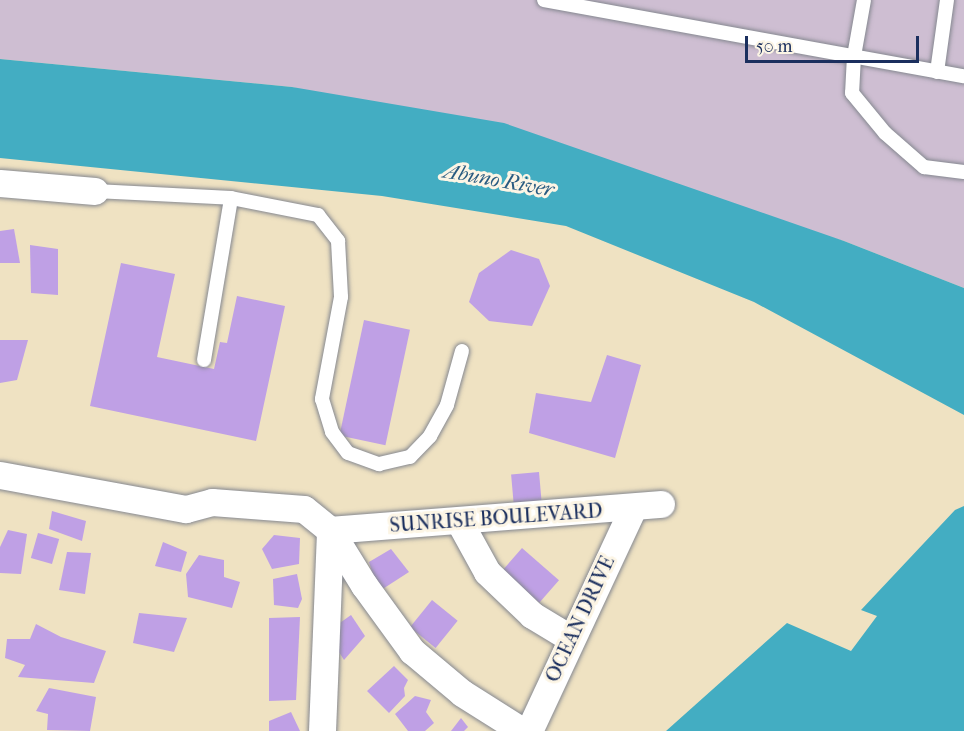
<!DOCTYPE html>
<style>
body{margin:0}
#map{position:relative;width:964px;height:731px;overflow:hidden;background:#efe2c2;font-family:"IM FELL French Canon",serif}
div>[style]{position:absolute}
[style*='--x']{left:calc(var(--x)*1px);top:calc(var(--y)*1px);width:calc(var(--w)*1px);rotate:calc(var(--a)*1deg)}
.industrial>*{inset:0;background:#cebed2}
.water>*{inset:0;background:#43adc2}
.building>*{inset:0;background:#bfa0e5;transform-origin:0 0}
.roads{filter:drop-shadow(0 0 2px #858890) drop-shadow(0 0 2px #858890)}
.lane>*{height:14px;margin:-7px;padding:0 7px;transform-origin:7px;border-radius:7px;background:#fff}
.street>*{height:27px;margin:-13.5px;padding:0 13.5px;transform-origin:13.5px;border-radius:13.5px;background:#fff}
span{translate:-50% -50%;white-space:nowrap;text-align:center;line-height:1.15;-webkit-text-stroke:6px #fcf5e5;paint-order:stroke}
.street-label{font-size:20px;color:#1b2f5e}
.water-label{font-size:21px;color:#295b81;font-style:italic}
.scale{position:absolute;left:745px;top:36px;width:174px;height:27px;box-sizing:border-box;border:3px solid #1b2f5e;border-top:0;padding-left:8px;font-size:18px;line-height:21px;white-space:nowrap;color:#1b2f5e;-webkit-text-stroke:4px #fcf5e5;paint-order:stroke}
</style>
<div id="map">
<div class="industrial">
<i style="clip-path:polygon(0 0,964px 0,964px 288px,844px 241px,292px 87px,0 59px)"></i>
</div>
<div class="water">
<i style="clip-path:polygon(0 59px,292px 87px,504px 123px,844px 241px,964px 288px,964px 415px,754px 302px,566px 226px,382px 196px,0 158px)"></i>
<i style="clip-path:polygon(964px 506px,964px 731px,666px 731px,787px 623px,851px 651px,877px 616px,861px 610px,955px 510px)"></i>
</div>
<div class="building">
<i style="clip-path:polygon(14px 229px,20px 263px,0 263px,0 231px)"></i>
<i style="clip-path:polygon(30px 245px,58px 249px,58px 295px,31px 293px)"></i>
<i style="clip-path:polygon(511px 250px,539px 259px,550px 286px,532px 326px,489px 321px,469px 302px,479px 273px)"></i>
<i style="clip-path:polygon(121px 263px,175px 274px,157px 357px,214px 369px,220px 342px,227px 343px,237px 296px,285px 306px,256px 441px,90px 406px)"></i>
<i style="left:364px;top:320px;width:47px;height:118px;rotate:12deg"></i>
<i style="clip-path:polygon(0 340px,28px 340px,17px 380px,0 383px)"></i>
<i style="clip-path:polygon(607px 355px,641px 365px,615px 458px,529px 433px,536px 393px,591px 402px)"></i>
<i style="left:539px;top:472px;width:38px;height:28px;rotate:85deg"></i>
<i style="clip-path:polygon(52px 511px,86px 521px,82px 541px,49px 529px)"></i>
<i style="clip-path:polygon(8px 530px,27px 534px,21px 574px,0 573px,0 547px)"></i>
<i style="left:38px;top:533px;width:22px;height:26px;rotate:16deg"></i>
<i style="clip-path:polygon(274px 535px,300px 538px,299px 564px,272px 569px,262px 549px)"></i>
<i style="clip-path:polygon(163px 542px,187px 552px,181px 572px,155px 566px)"></i>
<i style="left:522px;top:548px;width:49px;height:30px;rotate:41deg"></i>
<i style="clip-path:polygon(391px 549px,409px 572px,378px 592px,369px 562px)"></i>
<i style="clip-path:polygon(67px 552px,91px 553px,85px 594px,59px 590px)"></i>
<i style="clip-path:polygon(199px 555px,224px 560px,224px 577px,240px 582px,232px 608px,188px 597px,186px 574px)"></i>
<i style="clip-path:polygon(297px 574px,302px 599px,298px 608px,274px 605px,273px 579px)"></i>
<i style="left:432px;top:600px;width:33px;height:35px;rotate:39deg"></i>
<i style="clip-path:polygon(139px 613px,187px 618px,174px 652px,133px 643px)"></i>
<i style="clip-path:polygon(351px 615px,365px 636px,344px 660px,332px 641px,337px 625px)"></i>
<i style="clip-path:polygon(300px 617px,296px 700px,269px 701px,269px 618px)"></i>
<i style="clip-path:polygon(36px 624px,61px 637px,106px 651px,94px 683px,18px 677px,25px 665px,5px 658px,7px 639px,30px 639px)"></i>
<i style="clip-path:polygon(394px 666px,408px 680px,404px 688px,405px 696px,389px 713px,367px 691px)"></i>
<i style="clip-path:polygon(49px 688px,96px 697px,90px 731px,47px 730px,48px 714px,36px 711px)"></i>
<i style="clip-path:polygon(415px 696px,431px 700px,426px 712px,434px 723px,425px 731px,408px 731px,395px 714px)"></i>
<i style="clip-path:polygon(291px 712px,300px 731px,269px 731px,269px 721px)"></i>
<i style="clip-path:polygon(461px 718px,468px 727px,464px 731px,451px 731px)"></i>
</div>
<div class="roads">
<div class="lane">
<i style="--x:544;--y:0;--w:427;--a:10.3"></i>
<i style="--x:864;--y:0;--w:57;--a:100.1"></i>
<i style="--x:854;--y:56;--w:37;--a:93"></i>
<i style="--x:852;--y:93;--w:52;--a:50.5"></i>
<i style="--x:885;--y:133;--w:52;--a:41.1"></i>
<i style="--x:924;--y:167;--w:40;--a:7.1"></i>
<i style="--x:937;--y:72;--w:73;--a:-82.1"></i>
<i style="--x:95;--y:191;--w:136;--a:2.9"></i>
<i style="--x:231;--y:198;--w:89;--a:11.1"></i>
<i style="--x:318;--y:215;--w:33;--a:52"></i>
<i style="--x:338;--y:241;--w:56;--a:86.9"></i>
<i style="--x:341;--y:297;--w:104;--a:100.6"></i>
<i style="--x:322;--y:399;--w:34;--a:73"></i>
<i style="--x:332;--y:432;--w:26;--a:53"></i>
<i style="--x:348;--y:453;--w:33;--a:20"></i>
<i style="--x:379;--y:464;--w:32;--a:-13"></i>
<i style="--x:410;--y:457;--w:29;--a:-46"></i>
<i style="--x:430;--y:436;--w:35;--a:-61"></i>
<i style="--x:447;--y:405;--w:56;--a:-74.5"></i>
<i style="--x:204;--y:360;--w:164;--a:-80.5"></i>
</div>
<div class="street">
<i style="--x:0;--y:183;--w:95;--a:4.8"></i>
<i style="--x:0;--y:475;--w:189;--a:10.4"></i>
<i style="--x:186;--y:509;--w:27;--a:-15"></i>
<i style="--x:212;--y:502;--w:92;--a:4.4"></i>
<i style="--x:304;--y:509;--w:33;--a:39"></i>
<i style="--x:330;--y:530;--w:65;--a:58.3"></i>
<i style="--x:364;--y:585;--w:82;--a:54"></i>
<i style="--x:412;--y:651;--w:65;--a:40"></i>
<i style="--x:462;--y:693;--w:71;--a:32.3"></i>
<i style="--x:459;--y:521;--w:58;--a:61.2"></i>
<i style="--x:487;--y:572;--w:62;--a:43.7"></i>
<i style="--x:532;--y:615;--w:44;--a:31.2"></i>
<i style="--x:330;--y:530;--w:332;--a:-4.5"></i>
<i style="--x:322;--y:731;--w:201;--a:-87.7"></i>
<i style="--x:529;--y:731;--w:246;--a:-65"></i>
</div>
</div>
<div class="street-label">
<span style="left:496px;top:518px;rotate:-4deg">SUNRISE BOULEVARD</span>
<span style="left:580px;top:619px;rotate:-65deg">OCEAN DRIVE</span>
</div>
<div class="water-label">
<span style="left:499px;top:180px;rotate:10deg">Abuno River</span>
</div>
<div class="scale">50 m</div>
</div>
